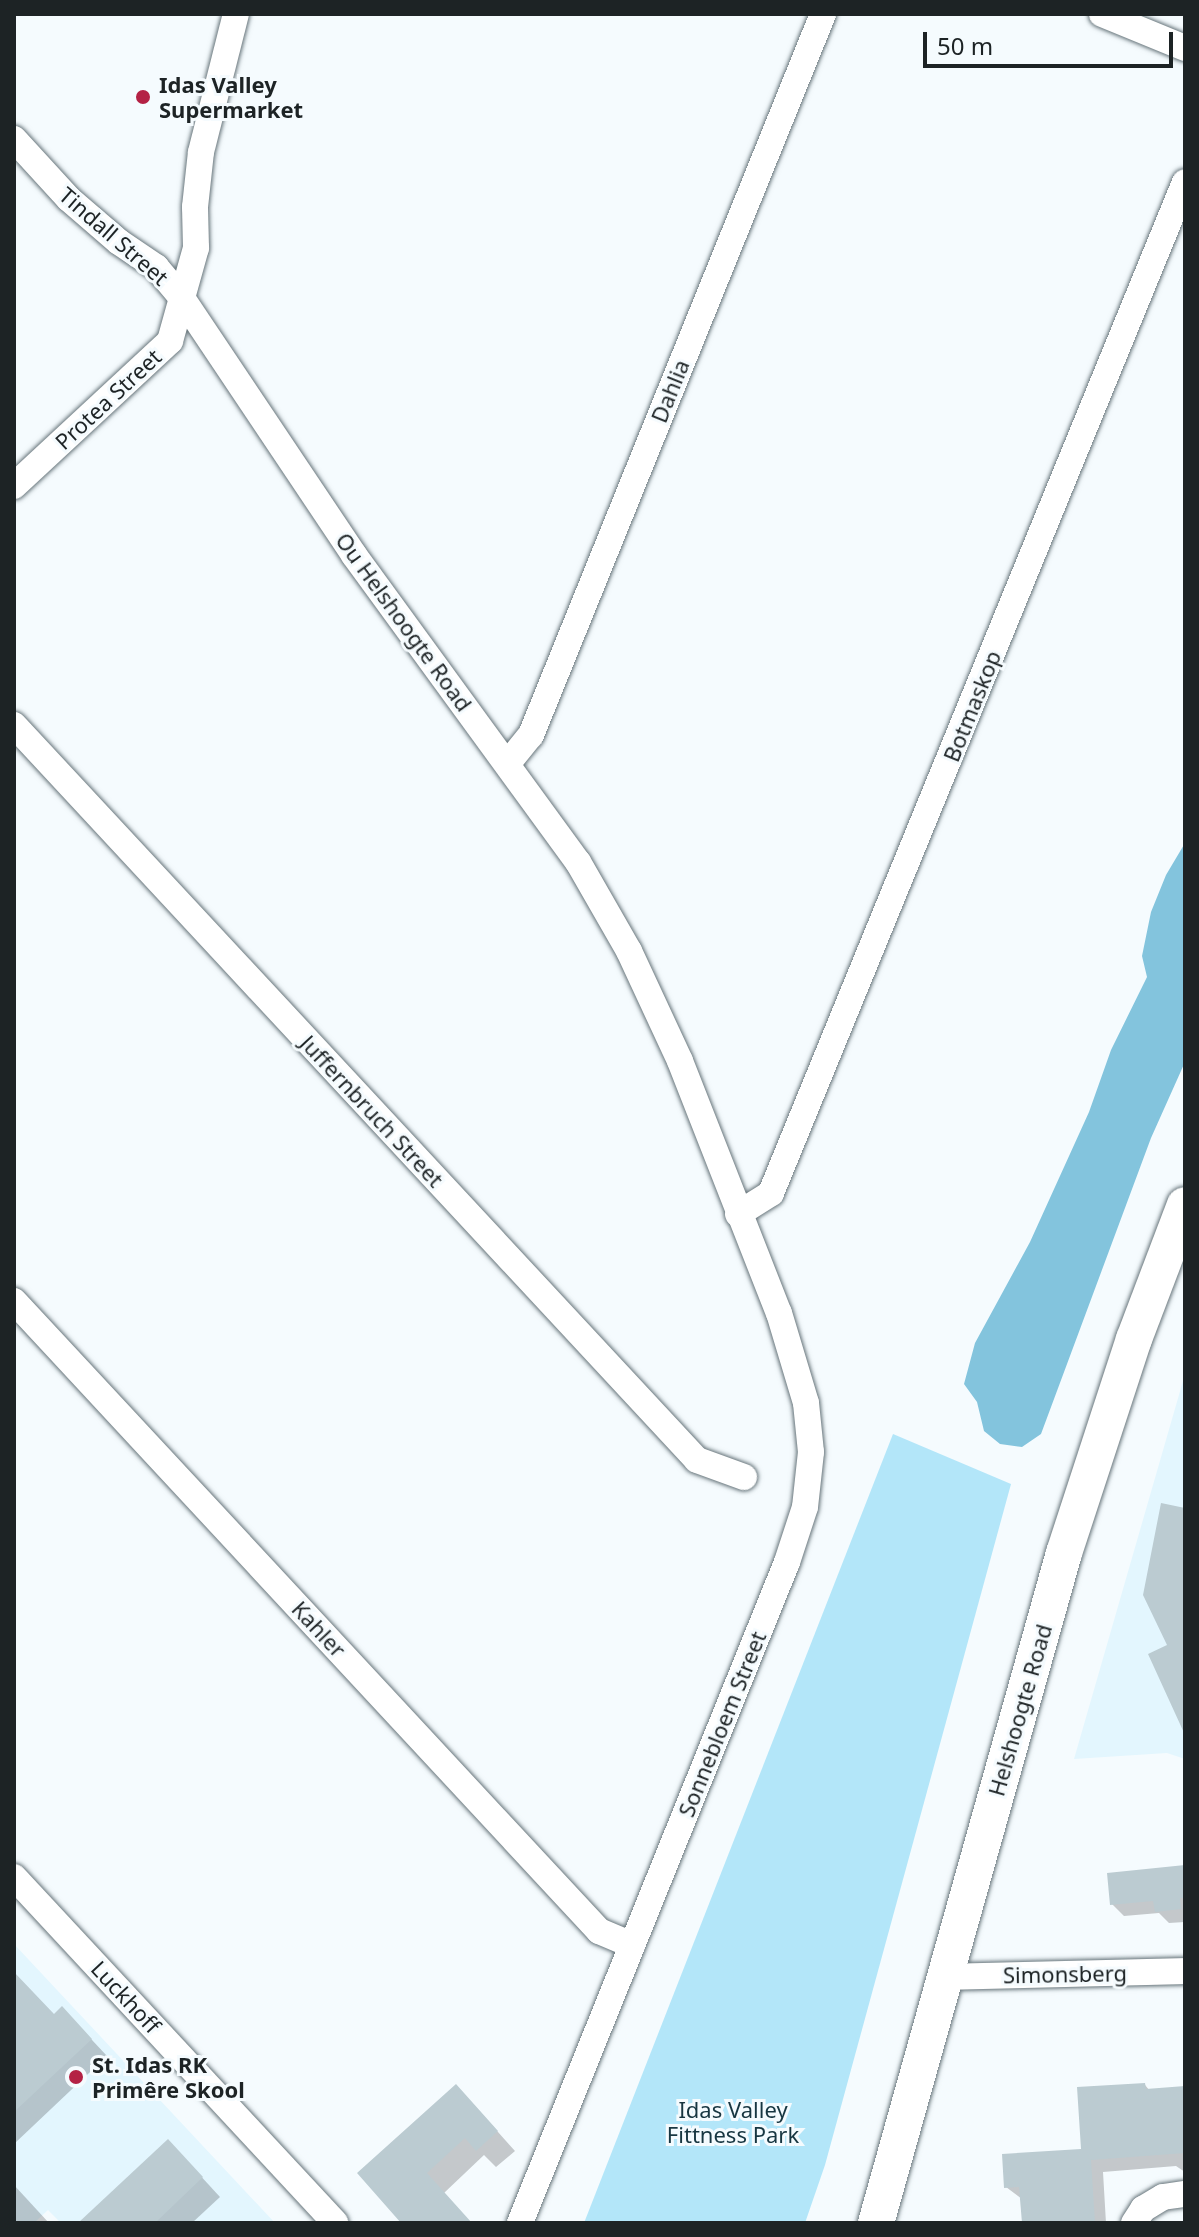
<!DOCTYPE html>
<meta charset="utf-8">
<style>
body{margin:0}
#map{position:relative;width:1199px;height:2237px;overflow:hidden;background:#f5fbfe;font-family:"Noto Sans",sans-serif}
div>[style]{position:absolute}
[style*='--x']{left:calc(var(--x)*1px);top:calc(var(--y)*1px);width:calc(var(--w)*1px);rotate:calc(var(--a)*1deg)}
.built>*{inset:0;background:#e3f6fe}
.green>*{inset:0;background:#b3e6f9}
.forest>*{inset:0;background:#83c4dd}
.shadow>*{inset:0;background:#0003}
.building>*{inset:0;background:#bbcbd1}
.roads{filter:drop-shadow(0 0 2px #67757b) drop-shadow(0 0 2px #67757b)}
.street>*{height:26px;margin:-13px;padding:0 13px;transform-origin:13px;border-radius:13px;background:#fff}
.secondary>*{height:36px;margin:-18px;padding:0 18px;transform-origin:18px;border-radius:18px;background:#fff}
.dots>*{width:22px;height:22px;translate:-50% -50%;box-sizing:border-box;border:4px solid #f5fbfe;border-radius:50%}
span{translate:-50% -50%;white-space:nowrap;text-align:center;line-height:1.15;-webkit-text-stroke:6px #f5fbfe;paint-order:stroke}
.poi-label{font-size:22px;color:#1d2325;font-weight:700}
.left{translate:0 -50%;text-align:left}
.street-label{font-size:22px;color:#1d2325}
.park-label{font-size:22px;color:#173641}
.frame{position:absolute;inset:0;border:16px solid #1d2325;pointer-events:none}
.scale{position:absolute;left:923px;top:32px;width:250px;height:36px;box-sizing:border-box;border:4px solid #1d2325;border-top:0;padding-left:10px;font-size:24px;line-height:28px;white-space:nowrap;color:#1d2325;-webkit-text-stroke:6px #f5fbfe;paint-order:stroke}
</style>
<div id="map">
<div class="built">
<i style="clip-path:polygon(1185px 1374px,1185px 1759px,1167px 1753px,1074px 1759px)"></i>
<i style="clip-path:polygon(14px 1944px,275px 2223px,61px 2223px,48px 2210px,34px 2223px,14px 2223px)"></i>
</div>
<div class="green">
<i style="clip-path:polygon(893px 1434px,1011px 1484px,825px 2165px,805px 2223px,584px 2223px)"></i>
</div>
<div class="forest">
<i style="clip-path:polygon(1185px 843px,1185px 1062px,1151px 1138px,1041px 1434px,1022px 1447px,1000px 1444px,984px 1431px,977px 1402px,964px 1384px,975px 1343px,1030px 1242px,1089px 1112px,1111px 1050px,1147px 977px,1142px 956px,1151px 912px,1166px 875px)"></i>
</div>
<div class="shadow">
<i style="clip-path:polygon(1185px 1867px,1185px 1922px,1169px 1923px,1159px 1913px,1124px 1916px,1112px 1904px)"></i>
<i style="clip-path:polygon(14px 1974px,54px 2017px,78px 2025px,107px 2056px,14px 2144px)"></i>
<i style="clip-path:polygon(1145px 2085px,1150px 2091px,1185px 2088px,1185px 2172px,1176px 2166px,1103px 2172px,1106px 2223px,1024px 2223px,1022px 2199px,1006px 2187px,1083px 2151px)"></i>
<i style="clip-path:polygon(474px 2105px,515px 2151px,496px 2167px,484px 2155px,444px 2193px,471px 2223px,404px 2223px,360px 2174px)"></i>
<i style="clip-path:polygon(186px 2160px,220px 2197px,192px 2223px,81px 2223px)"></i>
<i style="clip-path:polygon(14px 2185px,49px 2223px,14px 2223px)"></i>
</div>
<div class="building">
<i style="clip-path:polygon(1161px 1503px,1185px 1508px,1185px 1735px,1148px 1654px,1167px 1645px,1143px 1595px)"></i>
<i style="clip-path:polygon(1185px 1865px,1185px 1898px,1180px 1898px,1181px 1909px,1155px 1912px,1153px 1901px,1110px 1905px,1107px 1873px)"></i>
<i style="clip-path:polygon(14px 1972px,54px 2014px,62px 2006px,92px 2039px,14px 2112px)"></i>
<i style="clip-path:polygon(1145px 2083px,1146px 2089px,1185px 2086px,1185px 2153px,1091px 2160px,1095px 2223px,1022px 2223px,1019px 2187px,1004px 2188px,1002px 2154px,1081px 2149px,1077px 2087px)"></i>
<i style="clip-path:polygon(456px 2084px,498px 2131px,476px 2151px,465px 2138px,427px 2173px,472px 2223px,401px 2223px,357px 2173px)"></i>
<i style="clip-path:polygon(168px 2139px,203px 2177px,155px 2223px,78px 2223px)"></i>
</div>
<div class="roads">
<div class="street">
<i style="--x:1102;--y:14;--w:90;--a:22.3"></i>
<i style="--x:14;--y:139;--w:81;--a:47.5"></i>
<i style="--x:69;--y:199;--w:66;--a:40.7"></i>
<i style="--x:119;--y:242;--w:45;--a:34"></i>
<i style="--x:156;--y:267;--w:40;--a:50"></i>
<i style="--x:182;--y:298;--w:309;--a:56.2"></i>
<i style="--x:354;--y:555;--w:380;--a:53.9"></i>
<i style="--x:578;--y:862;--w:103;--a:60.2"></i>
<i style="--x:629;--y:951;--w:121;--a:65.1"></i>
<i style="--x:680;--y:1061;--w:271;--a:68.6"></i>
<i style="--x:779;--y:1313;--w:94;--a:73.3"></i>
<i style="--x:806;--y:1403;--w:49;--a:84.2"></i>
<i style="--x:811;--y:1452;--w:55;--a:96.2"></i>
<i style="--x:805;--y:1507;--w:58;--a:108.1"></i>
<i style="--x:787;--y:1562;--w:713;--a:112"></i>
<i style="--x:14;--y:486;--w:213;--a:-42.9"></i>
<i style="--x:170;--y:341;--w:97;--a:-74.4"></i>
<i style="--x:196;--y:248;--w:41;--a:-91.4"></i>
<i style="--x:195;--y:207;--w:55;--a:-83.8"></i>
<i style="--x:201;--y:152;--w:142;--a:-75.8"></i>
<i style="--x:14;--y:725;--w:1003;--a:47.1"></i>
<i style="--x:697;--y:1460;--w:50;--a:19.9"></i>
<i style="--x:508;--y:763;--w:36;--a:-51"></i>
<i style="--x:531;--y:735;--w:778;--a:-67.95"></i>
<i style="--x:738;--y:1214;--w:39;--a:-32"></i>
<i style="--x:771;--y:1193;--w:1092;--a:-67.73"></i>
<i style="--x:14;--y:1301;--w:860;--a:47.12"></i>
<i style="--x:599;--y:1931;--w:36;--a:23"></i>
<i style="--x:14;--y:1877;--w:472;--a:47.1"></i>
<i style="--x:945;--y:1977;--w:240;--a:-1.4"></i>
<i style="--x:1134;--y:2223;--w:17;--a:-57"></i>
<i style="--x:1143;--y:2209;--w:23;--a:-31"></i>
<i style="--x:1163;--y:2197;--w:22;--a:-8"></i>
</div>
<div class="secondary">
<i style="--x:876;--y:2223;--w:696;--a:-74.33"></i>
<i style="--x:1064;--y:1553;--w:225;--a:-71.9"></i>
<i style="--x:1134;--y:1339;--w:143;--a:-69.2"></i>
</div>
</div>
<div class="dots">
<i style="left:143px;top:97px;background:#b42245"></i>
<i style="left:76px;top:2077px;background:#b42245"></i>
</div>
<div class="poi-label">
<span class="left" style="left:159px;top:97px">Idas Valley<br>Supermarket</span>
<span class="left" style="left:92px;top:2077px">St. Idas RK<br>Primêre Skool</span>
</div>
<div class="street-label">
<span style="left:114px;top:236px;rotate:41deg">Tindall Street</span>
<span style="left:670px;top:391px;rotate:-68deg">Dahlia</span>
<span style="left:108px;top:399px;rotate:-43deg">Protea Street</span>
<span style="left:404px;top:622px;rotate:54deg">Ou Helshoogte Road</span>
<span style="left:972px;top:706px;rotate:-68deg">Botmaskop</span>
<span style="left:372px;top:1111px;rotate:47deg">Juffernbruch Street</span>
<span style="left:319px;top:1629px;rotate:47deg">Kahler</span>
<span style="left:1020px;top:1710px;rotate:-74deg">Helshoogte Road</span>
<span style="left:722px;top:1724px;rotate:-68deg">Sonnebloem Street</span>
<span style="left:1065px;top:1974px;rotate:-1deg">Simonsberg</span>
<span style="left:126px;top:1997px;rotate:47deg">Luckhoff</span>
</div>
<div class="park-label">
<span style="left:733px;top:2122px">Idas Valley<br>Fittness Park</span>
</div>
<div class="frame"></div>
<div class="scale">50 m</div>
</div>
